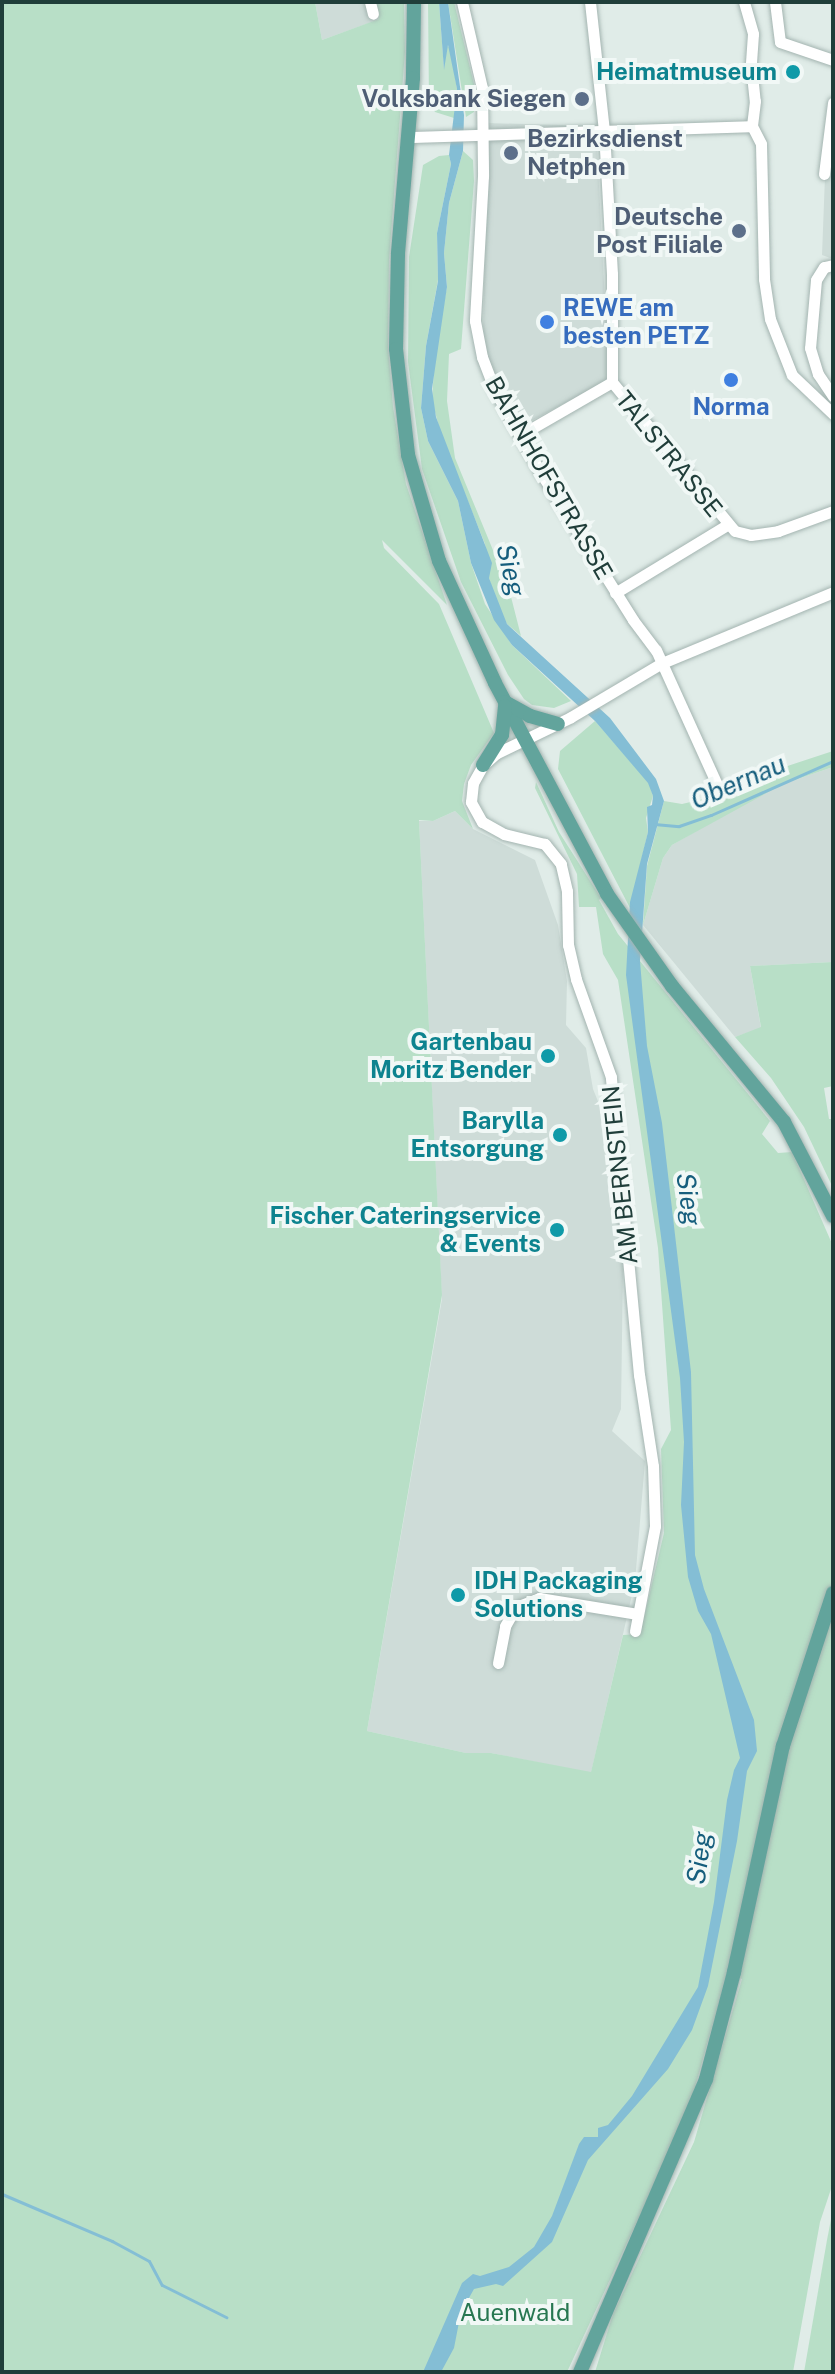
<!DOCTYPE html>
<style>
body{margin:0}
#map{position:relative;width:835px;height:2374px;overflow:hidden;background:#e0ece8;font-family:"Public Sans",sans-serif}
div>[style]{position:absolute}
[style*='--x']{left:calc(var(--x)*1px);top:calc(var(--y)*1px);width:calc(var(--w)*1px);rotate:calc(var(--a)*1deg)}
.built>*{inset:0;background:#cedcd8}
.green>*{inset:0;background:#b8dfc7}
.water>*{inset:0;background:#84bed5}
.stream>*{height:3px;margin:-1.5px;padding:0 1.5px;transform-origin:1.5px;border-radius:1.5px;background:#84bed5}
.roads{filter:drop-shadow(0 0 2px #a3b4b0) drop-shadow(0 0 2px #a3b4b0)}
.minor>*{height:11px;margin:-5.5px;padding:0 5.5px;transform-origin:5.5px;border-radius:5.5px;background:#fff}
.major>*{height:14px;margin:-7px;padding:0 7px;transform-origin:7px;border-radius:7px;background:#62a49c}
.dots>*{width:22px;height:22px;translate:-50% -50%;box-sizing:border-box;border:4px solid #f1f8f6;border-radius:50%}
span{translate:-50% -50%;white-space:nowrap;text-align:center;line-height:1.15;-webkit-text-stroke:8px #f1f8f6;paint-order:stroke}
.culture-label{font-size:24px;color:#0d838f;font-weight:700}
.right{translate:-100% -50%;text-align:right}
.left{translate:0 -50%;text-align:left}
.service-label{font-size:24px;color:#4e5e75;font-weight:700}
.shop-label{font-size:24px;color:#366cbe;font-weight:700}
.street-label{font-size:24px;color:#203e3a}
.park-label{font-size:24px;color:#277751}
.water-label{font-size:26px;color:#165e7d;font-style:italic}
.frame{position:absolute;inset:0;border:4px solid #203e3a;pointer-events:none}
</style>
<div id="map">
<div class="built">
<i style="clip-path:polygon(315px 2px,376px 2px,380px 19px,322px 40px)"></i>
<i style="clip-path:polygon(487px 123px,596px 126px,609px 380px,525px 424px,494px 374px,483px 341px)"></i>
<i style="clip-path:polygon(825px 176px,833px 176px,833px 259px,822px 255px)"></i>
<i style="clip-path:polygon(833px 767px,833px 962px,750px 966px,761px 1028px,735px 1037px,643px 925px,663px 858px,672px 845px,747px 802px,783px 784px)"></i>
<i style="clip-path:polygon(455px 811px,473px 829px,535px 860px,558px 925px,567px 981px,566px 1025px,586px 1048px,593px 1089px,612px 1136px,623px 1267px,621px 1409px,612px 1431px,645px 1461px,635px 1582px,591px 1773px,491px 1753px,466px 1753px,367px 1731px,442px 1299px,419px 821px,433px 821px)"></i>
</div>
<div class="green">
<i style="clip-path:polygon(2px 2px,315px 2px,322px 40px,379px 19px,376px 2px,404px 2px,405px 52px,389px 260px,388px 346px,393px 407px,406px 484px,447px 605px,382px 540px,384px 548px,439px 604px,494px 733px,471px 765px,464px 784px,462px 801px,473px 829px,455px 811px,433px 821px,419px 820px,442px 1295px,367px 1731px,466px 1753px,491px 1753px,591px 1772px,623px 1635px,640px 1634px,664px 1533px,661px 1449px,671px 1430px,658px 1248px,618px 980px,603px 954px,596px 907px,579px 907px,577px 874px,535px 788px,536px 782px,559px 832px,601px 898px,599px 900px,618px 934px,770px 1121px,762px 1134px,778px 1153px,792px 1152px,833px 1246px,833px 2183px,820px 2222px,793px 2372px,595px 2372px,613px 2314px,694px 2142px,742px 1979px,727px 1974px,688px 2112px,567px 2372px,2px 2372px)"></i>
<i style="clip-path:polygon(428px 2px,439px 2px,444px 69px,446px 46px,450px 47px,457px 89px,454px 118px,435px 112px,429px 102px)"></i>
<i style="clip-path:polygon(448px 2px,454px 2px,474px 84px,474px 112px,466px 117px)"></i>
<i style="clip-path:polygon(463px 151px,473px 160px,474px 181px,461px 349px,449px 354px,447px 401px,455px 458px,509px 589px,521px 636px,507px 624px,499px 611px,489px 578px,485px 544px,441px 434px,432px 401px,435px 351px,447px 287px,444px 253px,449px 203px)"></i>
<i style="clip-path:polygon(449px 155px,451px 164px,437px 233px,438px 280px,426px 346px,421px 408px,428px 441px,458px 501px,471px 563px,485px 604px,512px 645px,571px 701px,554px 708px,532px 705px,524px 699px,508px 675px,461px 582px,422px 469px,408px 362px,409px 257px,423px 165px,439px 156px)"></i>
<i style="clip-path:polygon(595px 721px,649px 783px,653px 796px,646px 818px,648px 832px,630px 908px,558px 769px,560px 751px)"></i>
<i style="clip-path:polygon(833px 751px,833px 767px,783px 784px,672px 845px,663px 858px,643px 925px,647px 866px,664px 801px,682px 804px,712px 797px,751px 778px)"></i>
<i style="clip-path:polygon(833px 962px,833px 1086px,824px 1088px,829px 1119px,833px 1119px,833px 1188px,804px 1127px,771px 1078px,735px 1037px,761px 1027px,750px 966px)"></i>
<i style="clip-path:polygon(833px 2209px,833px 2372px,804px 2372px,827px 2240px)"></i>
</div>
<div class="water">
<i style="clip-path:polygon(439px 2px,448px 2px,464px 115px,463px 151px,449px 203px,444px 253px,447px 287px,432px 389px,436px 417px,492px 563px,489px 578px,507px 624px,610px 718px,656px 779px,664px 801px,647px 864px,640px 961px,647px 1046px,662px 1123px,691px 1372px,695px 1555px,704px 1589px,754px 1720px,757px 1751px,747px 1771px,737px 1841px,708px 1986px,692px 2030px,668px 2069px,588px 2160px,552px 2242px,503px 2286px,496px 2284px,474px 2289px,461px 2312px,454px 2348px,441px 2372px,423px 2372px,462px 2283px,473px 2274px,480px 2276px,509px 2267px,534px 2247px,552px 2216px,579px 2144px,584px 2137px,598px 2137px,598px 2128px,608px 2125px,632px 2096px,698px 1987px,714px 1902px,727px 1800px,734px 1770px,740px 1758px,711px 1634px,698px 1611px,688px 1577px,681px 1505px,684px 1442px,680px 1378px,626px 975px,630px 902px,648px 832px,647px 807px,652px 805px,653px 796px,648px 783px,595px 721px,512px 645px,494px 620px,471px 563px,458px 501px,428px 441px,421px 408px,426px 346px,438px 281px,437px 233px,451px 164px,449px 155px,457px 89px,448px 45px,444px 70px)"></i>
</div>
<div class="stream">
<i style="--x:654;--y:824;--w:25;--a:5"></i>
<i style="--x:679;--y:826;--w:34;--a:-19"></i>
<i style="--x:711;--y:815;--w:133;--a:-23.9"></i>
<i style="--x:2;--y:2194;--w:120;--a:23.1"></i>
<i style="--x:112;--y:2241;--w:42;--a:28.4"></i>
<i style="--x:149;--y:2261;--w:27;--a:62"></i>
<i style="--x:162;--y:2285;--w:72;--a:26.6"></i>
</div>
<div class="roads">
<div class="minor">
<i style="--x:370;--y:2;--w:12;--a:76"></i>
<i style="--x:462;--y:2;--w:88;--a:76.9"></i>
<i style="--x:482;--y:88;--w:88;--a:89.3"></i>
<i style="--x:483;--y:176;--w:145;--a:93.2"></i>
<i style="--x:475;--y:321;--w:37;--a:79"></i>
<i style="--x:482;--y:357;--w:34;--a:69"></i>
<i style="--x:494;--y:389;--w:93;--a:60.9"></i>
<i style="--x:539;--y:470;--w:177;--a:57.9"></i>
<i style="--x:633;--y:620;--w:38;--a:53"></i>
<i style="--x:656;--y:650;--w:155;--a:65.6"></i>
<i style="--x:590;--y:2;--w:130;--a:83.8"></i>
<i style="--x:604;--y:131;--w:143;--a:86.8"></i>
<i style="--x:612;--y:274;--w:108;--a:90"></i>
<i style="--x:612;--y:382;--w:193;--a:50.5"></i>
<i style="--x:735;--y:531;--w:16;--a:14"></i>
<i style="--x:751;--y:535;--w:27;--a:-8"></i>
<i style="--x:778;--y:531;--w:59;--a:-20"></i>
<i style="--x:744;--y:2;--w:33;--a:74"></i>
<i style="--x:753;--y:34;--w:31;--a:94"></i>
<i style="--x:751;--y:65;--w:36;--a:84"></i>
<i style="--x:755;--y:101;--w:25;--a:97"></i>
<i style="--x:752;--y:126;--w:20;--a:63"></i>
<i style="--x:761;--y:144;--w:135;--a:88.7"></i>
<i style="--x:764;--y:279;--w:40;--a:81.5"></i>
<i style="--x:770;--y:319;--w:60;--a:68.6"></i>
<i style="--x:792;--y:375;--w:57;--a:43.6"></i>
<i style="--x:775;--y:2;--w:40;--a:82.9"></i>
<i style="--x:780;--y:42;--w:56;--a:18.8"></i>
<i style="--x:410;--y:137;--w:342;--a:-1.8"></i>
<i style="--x:824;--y:174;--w:72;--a:-82.8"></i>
<i style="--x:833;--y:265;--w:9;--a:167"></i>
<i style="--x:824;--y:267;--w:15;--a:122"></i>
<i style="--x:816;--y:280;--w:68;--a:95"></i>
<i style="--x:810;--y:348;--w:27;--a:73"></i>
<i style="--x:818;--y:374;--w:27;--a:56"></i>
<i style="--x:522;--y:434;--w:104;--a:-30"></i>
<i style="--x:615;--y:593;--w:131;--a:-31.3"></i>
<i style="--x:635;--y:1631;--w:107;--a:-79.2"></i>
<i style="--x:655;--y:1526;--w:60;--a:-91.9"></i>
<i style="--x:653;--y:1466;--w:92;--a:-98.7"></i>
<i style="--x:639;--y:1375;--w:299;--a:-95.4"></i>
<i style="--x:611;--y:1077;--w:104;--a:-109.7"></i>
<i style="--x:576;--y:979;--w:35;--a:-103"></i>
<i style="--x:568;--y:945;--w:54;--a:-91.1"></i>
<i style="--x:567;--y:891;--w:28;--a:-103"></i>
<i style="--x:561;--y:864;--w:26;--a:-129"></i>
<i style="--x:545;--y:844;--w:42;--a:-166.3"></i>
<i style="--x:504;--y:834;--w:25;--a:-151"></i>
<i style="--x:482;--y:822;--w:23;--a:-119"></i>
<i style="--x:471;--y:802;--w:19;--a:-84"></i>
<i style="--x:473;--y:783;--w:21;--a:-61"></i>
<i style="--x:483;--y:765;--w:18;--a:-41"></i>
<i style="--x:497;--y:753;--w:82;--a:-25.9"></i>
<i style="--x:571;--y:717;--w:106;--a:-30.7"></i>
<i style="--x:662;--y:663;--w:185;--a:-22.5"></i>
<i style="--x:498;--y:1663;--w:38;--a:-79"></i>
<i style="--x:505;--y:1626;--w:22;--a:-60"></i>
<i style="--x:516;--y:1607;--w:25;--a:-21"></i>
<i style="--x:539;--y:1598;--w:100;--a:9.2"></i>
</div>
<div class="major">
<i style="--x:414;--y:2;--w:76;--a:90.8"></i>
<i style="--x:413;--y:78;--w:177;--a:94.9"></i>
<i style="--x:398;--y:254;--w:95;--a:91.2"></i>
<i style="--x:396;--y:349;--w:107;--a:83.5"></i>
<i style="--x:408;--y:455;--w:110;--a:73.7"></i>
<i style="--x:439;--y:561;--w:134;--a:65.3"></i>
<i style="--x:495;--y:683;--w:239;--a:62"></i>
<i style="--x:607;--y:894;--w:113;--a:54.8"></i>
<i style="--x:672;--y:986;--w:176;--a:50.5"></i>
<i style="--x:784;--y:1122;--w:106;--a:62.5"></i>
<i style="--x:505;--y:702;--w:29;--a:29"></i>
<i style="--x:530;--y:716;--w:29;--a:16"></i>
<i style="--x:483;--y:765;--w:36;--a:-58"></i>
<i style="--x:502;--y:735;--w:29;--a:-84"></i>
<i style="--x:580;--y:2372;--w:319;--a:-66.7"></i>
<i style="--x:706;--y:2079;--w:111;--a:-75.3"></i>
<i style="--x:734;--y:1972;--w:231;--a:-77.8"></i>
<i style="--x:783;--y:1746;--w:161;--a:-71.9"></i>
</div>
</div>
<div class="dots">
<i style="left:793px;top:72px;background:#0f9aa8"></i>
<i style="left:582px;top:99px;background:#5c6f8a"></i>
<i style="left:511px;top:153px;background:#5c6f8a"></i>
<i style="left:739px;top:231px;background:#5c6f8a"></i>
<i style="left:547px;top:322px;background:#3f7fe0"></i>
<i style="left:731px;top:380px;background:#3f7fe0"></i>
<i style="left:548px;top:1056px;background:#0f9aa8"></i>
<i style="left:560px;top:1135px;background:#0f9aa8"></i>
<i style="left:557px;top:1230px;background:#0f9aa8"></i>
<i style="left:458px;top:1595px;background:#0f9aa8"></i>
</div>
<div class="culture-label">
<span class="right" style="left:777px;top:72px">Heimatmuseum</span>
<span class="right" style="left:532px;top:1056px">Gartenbau<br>Moritz Bender</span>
<span class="right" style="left:544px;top:1135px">Barylla<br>Entsorgung</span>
<span class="right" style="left:541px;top:1230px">Fischer Cateringservice<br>&amp; Events</span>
<span class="left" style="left:474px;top:1595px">IDH Packaging<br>Solutions</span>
</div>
<div class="service-label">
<span class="right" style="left:566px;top:99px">Volksbank Siegen</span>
<span class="left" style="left:527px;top:153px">Bezirksdienst<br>Netphen</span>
<span class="right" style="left:723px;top:231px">Deutsche<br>Post Filiale</span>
</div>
<div class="shop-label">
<span class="left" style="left:563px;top:322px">REWE am<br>besten PETZ</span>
<span style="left:731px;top:407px">Norma</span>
</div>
<div class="street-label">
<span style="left:669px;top:454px;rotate:51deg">TALSTRASSE</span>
<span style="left:549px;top:478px;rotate:60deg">BAHNHOFSTRASSE</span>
<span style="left:620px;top:1175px;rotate:-96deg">AM BERNSTEIN</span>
</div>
<div class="park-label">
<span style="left:515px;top:2313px">Auenwald</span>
</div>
<div class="water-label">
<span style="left:511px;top:570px;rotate:77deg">Sieg</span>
<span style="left:738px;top:782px;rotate:-23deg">Obernau</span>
<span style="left:689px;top:1199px;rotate:82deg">Sieg</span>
<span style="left:699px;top:1858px;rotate:-82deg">Sieg</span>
</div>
<div class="frame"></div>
</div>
